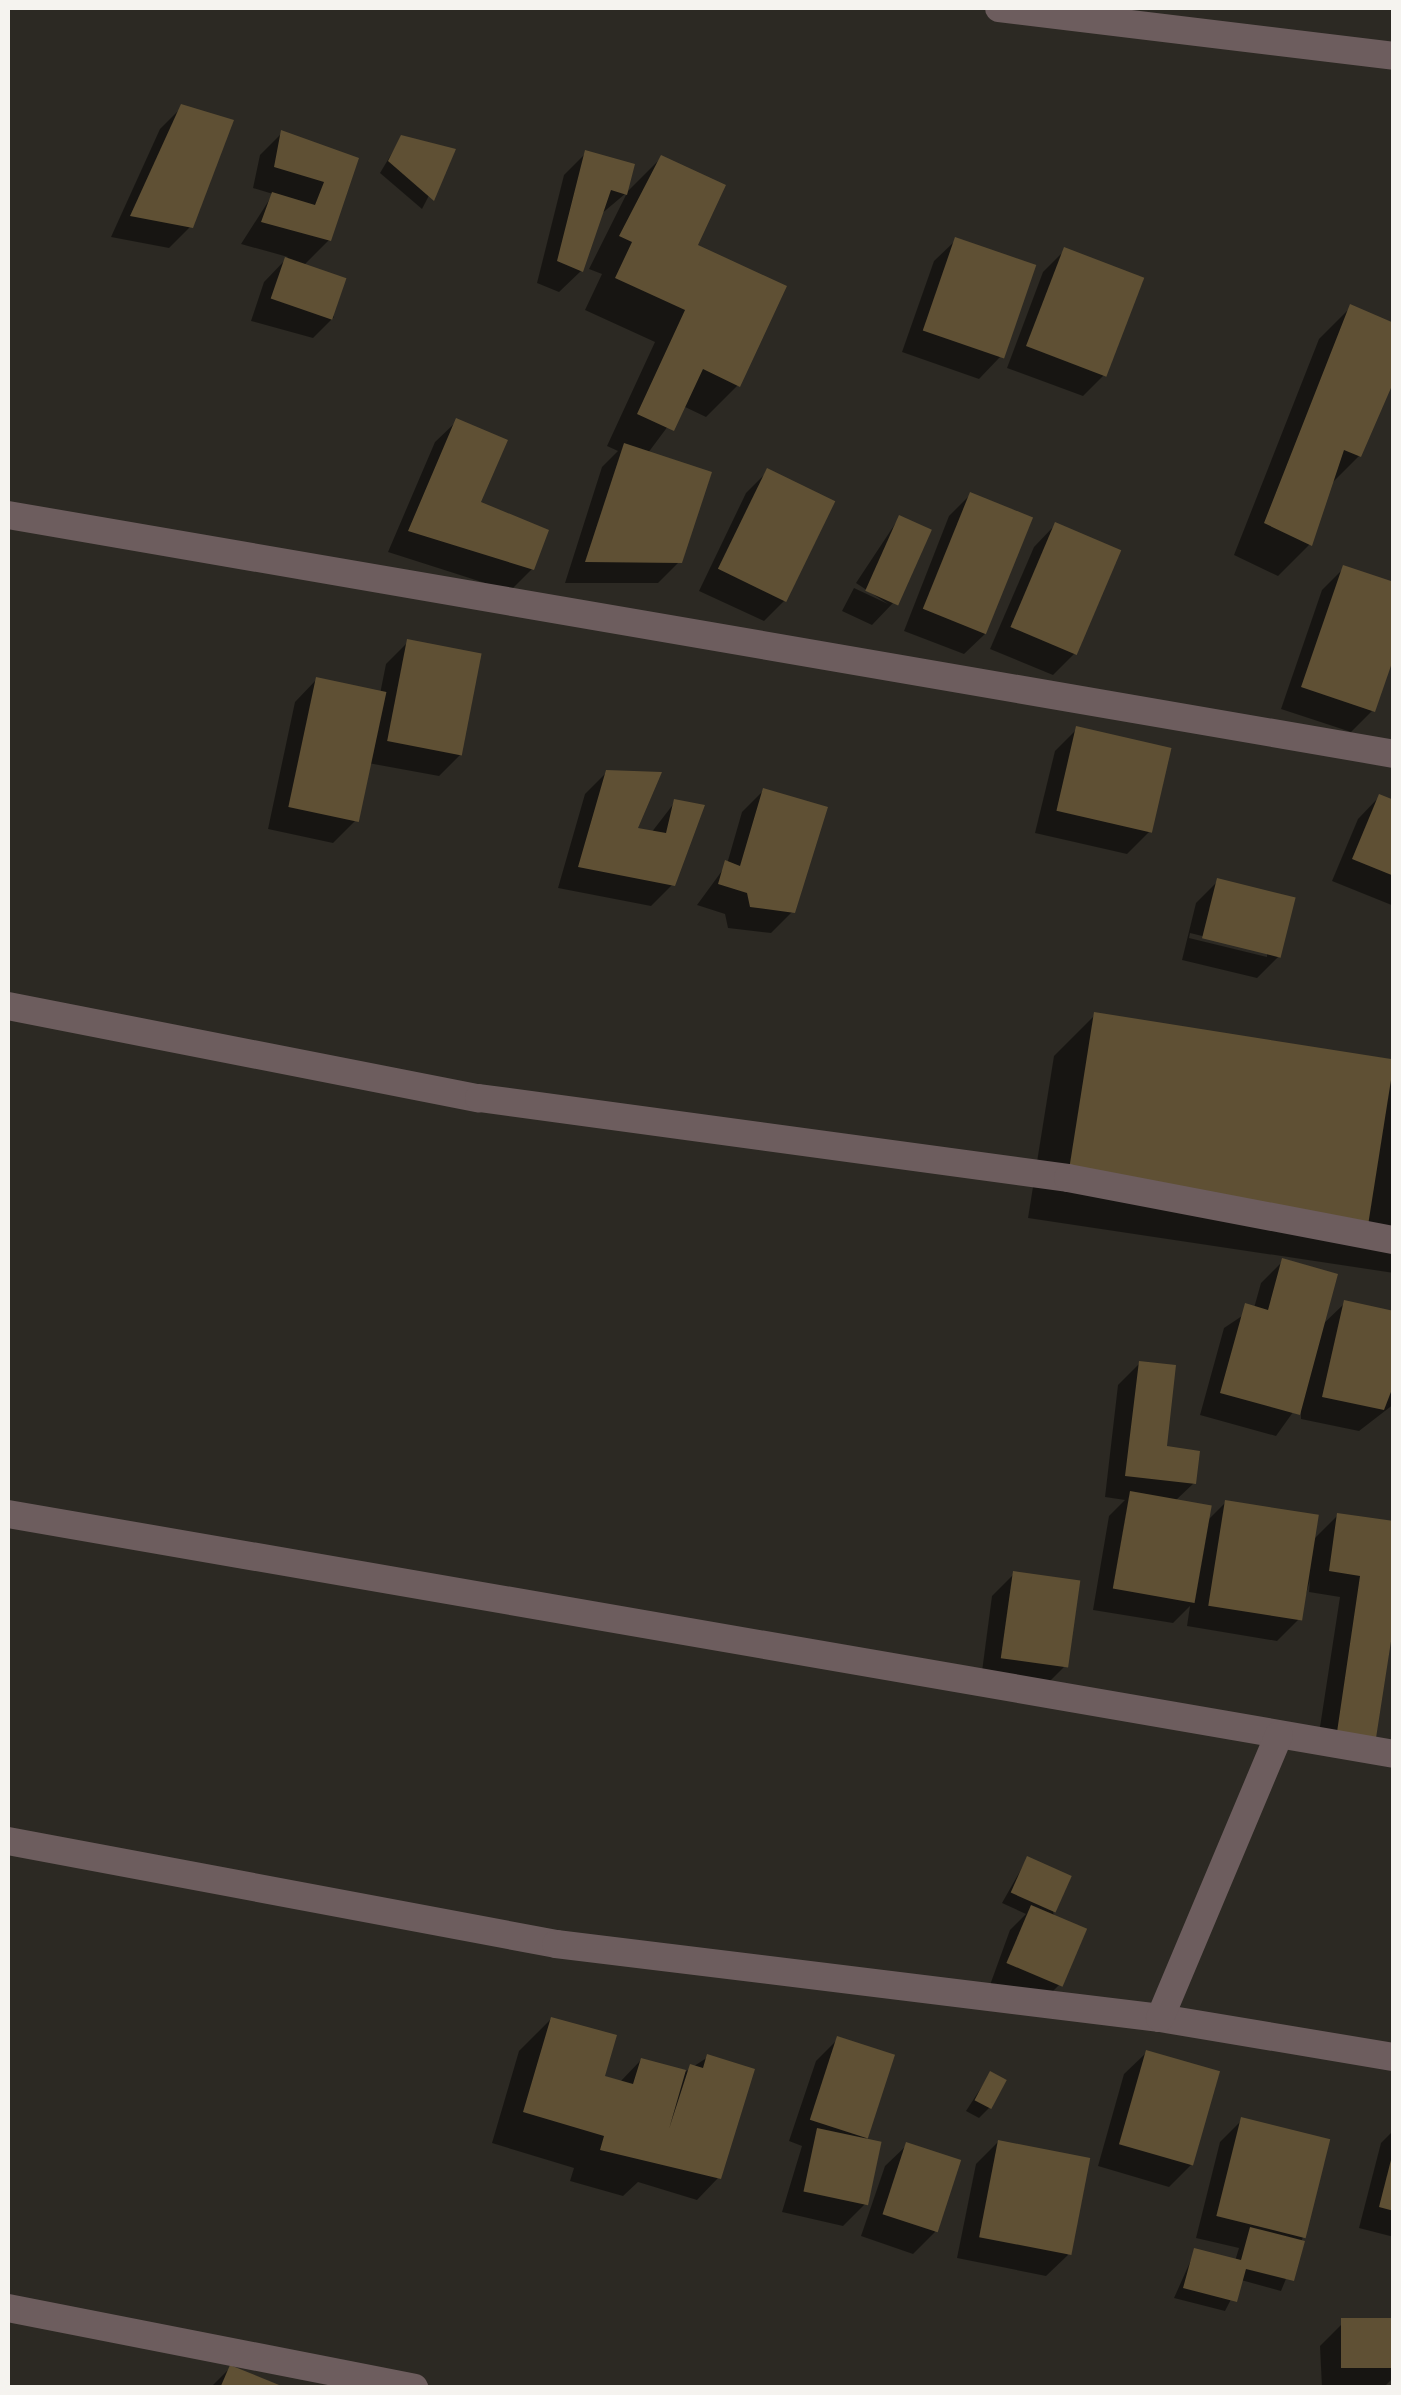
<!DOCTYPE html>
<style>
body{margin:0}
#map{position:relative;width:1401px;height:2395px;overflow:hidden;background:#2c2923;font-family:Overpass,sans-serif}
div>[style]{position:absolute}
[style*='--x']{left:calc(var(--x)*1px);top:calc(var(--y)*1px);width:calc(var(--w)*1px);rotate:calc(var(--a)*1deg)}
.shadow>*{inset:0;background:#0007}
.building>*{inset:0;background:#5f5034;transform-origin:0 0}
.minor>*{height:28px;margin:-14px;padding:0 14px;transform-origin:14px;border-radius:14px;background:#6d5d5e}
span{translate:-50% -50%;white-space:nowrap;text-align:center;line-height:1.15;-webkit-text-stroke:10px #13120f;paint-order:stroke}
.frame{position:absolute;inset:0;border:10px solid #f5f3ef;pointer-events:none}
</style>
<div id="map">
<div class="shadow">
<i style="clip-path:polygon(182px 107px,191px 226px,169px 248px,111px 237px,160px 129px)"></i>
<i style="clip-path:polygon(282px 133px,356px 159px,329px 240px,303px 266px,334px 317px,313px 338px,251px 321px,264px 282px,288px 257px,241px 244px,273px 194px,253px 188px,260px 155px)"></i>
<i style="clip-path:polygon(401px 138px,452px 151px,422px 209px,380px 173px)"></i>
<i style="clip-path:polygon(586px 153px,625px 194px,600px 215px,581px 271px,559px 292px,537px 283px,564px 175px)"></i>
<i style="clip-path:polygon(661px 158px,738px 385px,706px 417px,683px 406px,648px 453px,680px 561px,658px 583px,565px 583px,602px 467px,618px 451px,607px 446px,655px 342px,585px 310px,602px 274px,589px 269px,628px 191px)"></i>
<i style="clip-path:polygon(956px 240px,1000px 357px,979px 379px,902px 352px,934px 261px)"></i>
<i style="clip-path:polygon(1065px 250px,1105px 374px,1083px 396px,1007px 368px,1043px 272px)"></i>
<i style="clip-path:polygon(1351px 307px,1359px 456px,1330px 485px,1310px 544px,1278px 576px,1234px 555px,1319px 339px)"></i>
<i style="clip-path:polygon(457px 421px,478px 503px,532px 569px,510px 591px,388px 552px,435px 442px)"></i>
<i style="clip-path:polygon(768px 471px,785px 600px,764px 621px,699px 591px,746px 493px)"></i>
<i style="clip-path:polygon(970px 495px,986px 633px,964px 654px,904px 631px,949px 516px)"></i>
<i style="clip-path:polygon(899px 518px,893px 603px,872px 625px,842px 611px,854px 588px,888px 604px,856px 583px)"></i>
<i style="clip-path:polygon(1055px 525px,1075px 653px,1053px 675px,990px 649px,1034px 547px)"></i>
<i style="clip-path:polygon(1344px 568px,1373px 710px,1351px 732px,1281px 709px,1322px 590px)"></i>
<i style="clip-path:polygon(408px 642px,461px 754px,439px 776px,368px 763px,355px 821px,333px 843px,268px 829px,295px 702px,316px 680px,380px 694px,386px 664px)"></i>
<i style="clip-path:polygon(1077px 729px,1149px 832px,1127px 854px,1035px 833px,1055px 751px)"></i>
<i style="clip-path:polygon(607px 772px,635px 830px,651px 833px,675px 802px,673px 884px,651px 906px,558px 888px,585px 794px)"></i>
<i style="clip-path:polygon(764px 790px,793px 911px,771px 933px,728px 928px,725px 914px,697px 905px,727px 864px,742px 812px)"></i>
<i style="clip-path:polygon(1379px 797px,1394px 803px,1394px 906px,1332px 881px,1358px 819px)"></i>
<i style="clip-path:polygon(evenodd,1218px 881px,1279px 956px,1257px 978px,1182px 960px,1196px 903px,1218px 881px,1190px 933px,1267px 952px,1267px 957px,1189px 938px,1190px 933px)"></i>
<i style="clip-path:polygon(1095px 1015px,1394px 1060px,1394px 1273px,1028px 1218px,1054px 1056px)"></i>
<i style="clip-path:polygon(1283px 1261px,1321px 1326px,1345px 1303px,1394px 1313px,1394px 1404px,1359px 1431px,1301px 1419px,1301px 1401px,1276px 1436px,1200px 1415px,1224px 1328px,1254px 1308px,1261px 1283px)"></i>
<i style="clip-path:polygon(1140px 1363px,1164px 1449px,1194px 1483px,1175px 1501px,1207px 1521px,1225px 1503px,1312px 1541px,1338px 1515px,1394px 1523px,1374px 1736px,1316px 1753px,1340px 1597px,1309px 1592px,1310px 1580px,1299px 1619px,1277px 1641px,1187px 1626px,1190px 1606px,1173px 1623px,1093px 1610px,1109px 1516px,1125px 1500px,1105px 1497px,1118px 1385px)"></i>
<i style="clip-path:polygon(1014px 1574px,1066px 1665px,1044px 1687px,981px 1679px,992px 1596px)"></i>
<i style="clip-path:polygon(1027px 1859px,1053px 1911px,1064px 1980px,1042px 2002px,990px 1985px,1010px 1930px,1026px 1914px,1002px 1903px)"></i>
<i style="clip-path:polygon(551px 2019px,602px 2078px,619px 2083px,641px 2060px,685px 2072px,708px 2057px,718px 2178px,697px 2200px,638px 2182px,623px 2196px,570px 2181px,574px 2168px,492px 2143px,519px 2051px)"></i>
<i style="clip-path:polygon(838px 2039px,892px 2057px,865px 2141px,865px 2204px,843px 2226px,782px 2212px,802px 2146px,789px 2141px,816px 2061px)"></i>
<i style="clip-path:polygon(1146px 2053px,1191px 2165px,1169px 2187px,1098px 2166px,1124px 2074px)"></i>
<i style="clip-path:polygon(990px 2074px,990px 2107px,979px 2118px,966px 2111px)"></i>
<i style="clip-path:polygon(1242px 2120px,1303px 2237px,1281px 2291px,1241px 2280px,1225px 2311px,1174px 2298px,1195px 2251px,1235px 2261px,1239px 2248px,1196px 2238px,1220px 2142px)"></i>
<i style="clip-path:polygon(1394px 2130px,1394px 2237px,1359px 2228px,1381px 2143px)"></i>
<i style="clip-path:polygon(998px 2142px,1068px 2255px,1046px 2276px,957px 2258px,976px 2164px)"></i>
<i style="clip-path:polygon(907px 2145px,935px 2232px,913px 2254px,861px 2236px,885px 2166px)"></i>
<i style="clip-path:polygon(1394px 2321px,1394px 2377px,1383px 2388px,1322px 2388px,1320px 2346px,1342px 2324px)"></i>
<i style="clip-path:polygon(230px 2368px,278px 2388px,210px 2388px)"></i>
</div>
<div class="building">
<i style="clip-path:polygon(181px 104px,234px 120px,193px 228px,130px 216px)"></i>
<i style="clip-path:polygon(281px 130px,359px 158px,331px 241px,261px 222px,272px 192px,315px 205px,324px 182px,274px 167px)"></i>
<i style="clip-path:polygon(401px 135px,456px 149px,434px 201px,388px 161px)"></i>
<i style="clip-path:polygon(585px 150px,635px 164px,627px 195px,611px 190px,583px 272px,557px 261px)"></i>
<i style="clip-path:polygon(661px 155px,726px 185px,698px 245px,787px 286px,740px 387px,703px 369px,674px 431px,637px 414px,685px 310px,615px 278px,632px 242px,619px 236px)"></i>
<i style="left:955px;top:237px;width:86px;height:99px;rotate:19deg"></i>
<i style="left:1064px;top:247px;width:86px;height:106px;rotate:21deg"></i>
<i style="left:285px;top:257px;width:65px;height:44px;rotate:19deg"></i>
<i style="clip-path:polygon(1350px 304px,1394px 323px,1394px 381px,1361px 457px,1344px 450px,1312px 546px,1264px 523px)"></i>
<i style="clip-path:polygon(456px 418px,508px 440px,481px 502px,549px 530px,534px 570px,408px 531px)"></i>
<i style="clip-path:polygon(624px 443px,712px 472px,682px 563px,585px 562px)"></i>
<i style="left:767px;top:468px;width:76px;height:112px;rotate:26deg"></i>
<i style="left:970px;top:492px;width:68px;height:126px;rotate:22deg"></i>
<i style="left:899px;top:515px;width:36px;height:83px;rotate:24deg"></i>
<i style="left:1055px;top:522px;width:72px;height:114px;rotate:23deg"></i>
<i style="clip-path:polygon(1343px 565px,1394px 582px,1394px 657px,1375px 712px,1301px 687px)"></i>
<i style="left:407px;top:639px;width:76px;height:104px;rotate:11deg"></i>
<i style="left:316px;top:677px;width:72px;height:133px;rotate:12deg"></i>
<i style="left:1076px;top:726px;width:98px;height:87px;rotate:13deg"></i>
<i style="clip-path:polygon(606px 770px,662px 772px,638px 828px,666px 833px,674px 799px,705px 805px,675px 886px,578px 867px)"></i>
<i style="clip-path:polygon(763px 788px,828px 807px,795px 913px,750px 907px,747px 893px,718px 884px,725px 860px,740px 866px)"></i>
<i style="clip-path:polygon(1379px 794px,1394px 800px,1394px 876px,1352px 859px)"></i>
<i style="left:1217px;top:878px;width:81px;height:62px;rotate:14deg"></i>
<i style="left:1094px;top:1012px;width:304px;height:168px;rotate:9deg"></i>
<i style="clip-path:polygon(1282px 1258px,1338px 1274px,1300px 1415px,1220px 1393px,1245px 1303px,1268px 1310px)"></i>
<i style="clip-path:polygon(1344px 1300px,1394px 1311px,1394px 1384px,1384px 1410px,1322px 1397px)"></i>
<i style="clip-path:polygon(1139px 1361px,1176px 1365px,1167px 1446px,1200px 1451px,1196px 1484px,1125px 1476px)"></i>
<i style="left:1130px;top:1491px;width:83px;height:99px;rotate:10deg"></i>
<i style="left:1225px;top:1500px;width:95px;height:107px;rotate:9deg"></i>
<i style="clip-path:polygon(1337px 1513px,1394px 1521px,1394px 1622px,1376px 1738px,1337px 1732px,1360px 1576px,1329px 1571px)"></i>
<i style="left:1013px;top:1571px;width:68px;height:88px;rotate:8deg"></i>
<i style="left:1027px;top:1856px;width:49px;height:40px;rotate:24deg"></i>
<i style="left:1031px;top:1905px;width:61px;height:63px;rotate:23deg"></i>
<i style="clip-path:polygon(551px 2017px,617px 2035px,605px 2076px,633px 2084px,641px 2058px,686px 2070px,669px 2129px,690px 2064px,703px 2068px,707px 2054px,755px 2069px,721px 2179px,600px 2150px,604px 2136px,523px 2112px)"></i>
<i style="left:837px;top:2036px;width:61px;height:88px;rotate:18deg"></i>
<i style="left:1146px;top:2050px;width:77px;height:98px;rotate:16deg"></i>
<i style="left:990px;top:2071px;width:19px;height:33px;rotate:28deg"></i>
<i style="left:1241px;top:2117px;width:92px;height:102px;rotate:14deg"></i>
<i style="left:817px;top:2128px;width:66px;height:65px;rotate:12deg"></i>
<i style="left:998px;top:2140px;width:94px;height:99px;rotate:11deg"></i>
<i style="left:906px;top:2142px;width:58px;height:76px;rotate:18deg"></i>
<i style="clip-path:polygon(1392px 2156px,1394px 2156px,1394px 2211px,1379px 2207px)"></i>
<i style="clip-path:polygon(1250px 2227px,1305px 2241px,1294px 2281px,1246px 2269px,1237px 2302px,1183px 2288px,1194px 2248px,1241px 2260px)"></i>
<i style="left:1394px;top:2318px;width:50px;height:53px;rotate:90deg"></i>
<i style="clip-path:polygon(230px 2365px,284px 2387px,284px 2388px,220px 2388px)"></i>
</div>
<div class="minor">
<i style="--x:999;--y:8;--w:398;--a:6.9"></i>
<i style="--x:8;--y:515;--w:1406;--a:9.78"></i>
<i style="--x:8;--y:1006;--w:480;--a:11.1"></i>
<i style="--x:479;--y:1098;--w:594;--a:7.73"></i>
<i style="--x:1068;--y:1178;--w:332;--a:10.8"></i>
<i style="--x:8;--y:1514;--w:1407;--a:9.82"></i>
<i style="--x:8;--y:1841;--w:558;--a:10.64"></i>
<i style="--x:556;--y:1944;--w:609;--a:6.98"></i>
<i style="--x:1160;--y:2018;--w:237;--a:9.5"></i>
<i style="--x:1160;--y:2018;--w:307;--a:-67.2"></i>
<i style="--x:8;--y:2308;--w:414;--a:11.1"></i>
</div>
<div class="frame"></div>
</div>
